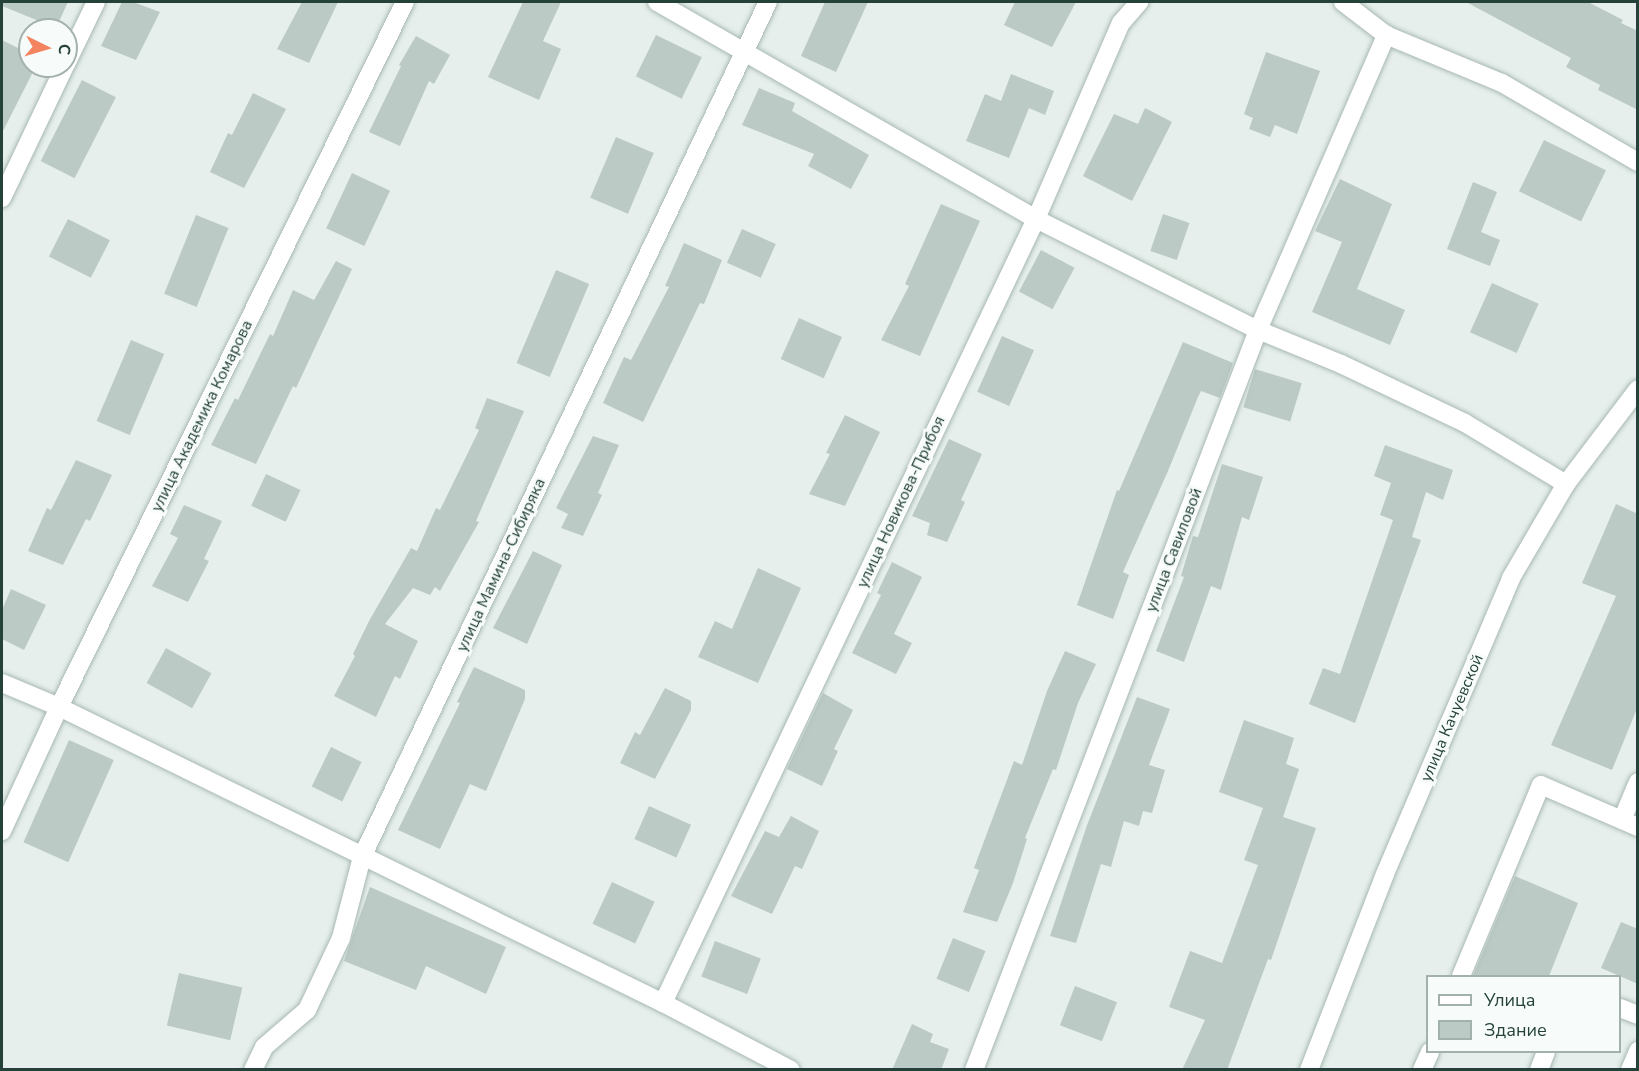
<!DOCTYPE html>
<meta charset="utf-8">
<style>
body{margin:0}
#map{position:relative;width:1639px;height:1071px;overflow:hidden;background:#e6efeb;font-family:"Nunito Sans",sans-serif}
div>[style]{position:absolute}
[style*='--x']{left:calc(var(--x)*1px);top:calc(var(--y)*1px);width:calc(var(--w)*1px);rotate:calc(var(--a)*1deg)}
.building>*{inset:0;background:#bbcac4;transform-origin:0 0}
.roads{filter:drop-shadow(0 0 2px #a8b8b2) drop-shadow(0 0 2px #a8b8b2)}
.minor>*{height:18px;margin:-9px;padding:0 9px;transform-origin:9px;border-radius:9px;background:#fff}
span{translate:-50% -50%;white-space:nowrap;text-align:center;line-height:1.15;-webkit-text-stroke:6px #f7fbf9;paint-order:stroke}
.street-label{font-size:16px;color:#24423a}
.frame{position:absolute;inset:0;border:3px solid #24423a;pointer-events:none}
.legend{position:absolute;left:1426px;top:975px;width:195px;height:78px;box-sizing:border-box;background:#f7fbf9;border:2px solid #a3b1ad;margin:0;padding:8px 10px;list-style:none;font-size:18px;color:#24423a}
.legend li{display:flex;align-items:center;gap:12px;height:30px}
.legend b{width:30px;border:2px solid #a3b1ad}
.north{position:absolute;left:18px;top:18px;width:60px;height:60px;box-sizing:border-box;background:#f7fbf9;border:2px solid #a3b1ad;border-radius:50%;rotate:95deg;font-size:16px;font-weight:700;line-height:24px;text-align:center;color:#24423a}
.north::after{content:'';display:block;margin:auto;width:21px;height:27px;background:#f4845f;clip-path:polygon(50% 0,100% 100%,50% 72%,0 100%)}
</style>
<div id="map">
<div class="building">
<i style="clip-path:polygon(2px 2px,68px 2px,56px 28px,2px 6px)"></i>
<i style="clip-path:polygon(122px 2px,133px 2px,160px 12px,136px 60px,101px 46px)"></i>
<i style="clip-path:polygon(302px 2px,338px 2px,309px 63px,277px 49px)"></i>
<i style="clip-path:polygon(523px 2px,561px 2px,543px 41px,561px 49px,539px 100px,488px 77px)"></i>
<i style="clip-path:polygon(825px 2px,868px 2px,836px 72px,801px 56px)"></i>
<i style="clip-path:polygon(1015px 2px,1076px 2px,1052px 47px,1004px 25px)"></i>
<i style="clip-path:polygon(1466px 2px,1588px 2px,1623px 20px,1621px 23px,1638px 31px,1638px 110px,1598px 90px,1600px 85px,1566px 67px,1571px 58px)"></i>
<i style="left:656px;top:35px;width:51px;height:46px;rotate:26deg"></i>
<i style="clip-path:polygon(416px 36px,450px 55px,434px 84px,429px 81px,400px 146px,369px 132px,401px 66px,399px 65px)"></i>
<i style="clip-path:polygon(2px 40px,30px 54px,30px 66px,36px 66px,2px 133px)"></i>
<i style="clip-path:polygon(1266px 52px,1320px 71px,1297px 134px,1275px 125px,1270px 137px,1249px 129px,1253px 118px,1244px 114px)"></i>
<i style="clip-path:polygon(1011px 74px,1054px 91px,1045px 115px,1029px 108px,1009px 158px,966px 141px,985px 94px,1001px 101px)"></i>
<i style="left:82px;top:80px;width:38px;height:91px;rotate:27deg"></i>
<i style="clip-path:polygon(759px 88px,795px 103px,792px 111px,869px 155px,851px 189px,808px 166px,814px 154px,742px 125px)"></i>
<i style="clip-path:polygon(253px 93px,286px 109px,244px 188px,210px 172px,228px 133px,232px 135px)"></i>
<i style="clip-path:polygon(1145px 108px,1172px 122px,1132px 201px,1083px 176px,1114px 114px,1138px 124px)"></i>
<i style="left:616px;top:137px;width:41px;height:66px;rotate:23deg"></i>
<i style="left:1544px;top:140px;width:69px;height:57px;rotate:26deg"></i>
<i style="left:352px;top:173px;width:42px;height:61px;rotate:25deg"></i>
<i style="clip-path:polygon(1340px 179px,1392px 204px,1357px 289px,1405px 310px,1390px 345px,1312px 312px,1342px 242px,1315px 231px)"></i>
<i style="clip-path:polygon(1473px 182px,1497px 192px,1481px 232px,1500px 240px,1490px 266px,1447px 249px)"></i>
<i style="clip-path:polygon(941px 204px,980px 221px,920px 356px,881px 340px,909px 286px,905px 284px)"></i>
<i style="left:1163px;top:214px;width:28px;height:39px;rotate:19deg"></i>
<i style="left:196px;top:215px;width:35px;height:85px;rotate:22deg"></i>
<i style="left:68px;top:219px;width:47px;height:42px;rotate:27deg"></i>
<i style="left:742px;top:229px;width:37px;height:37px;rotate:24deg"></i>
<i style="clip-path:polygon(684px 243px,722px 260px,704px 304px,700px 303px,643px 422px,603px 403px,624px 357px,631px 360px,669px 287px,665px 286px)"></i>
<i style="left:1041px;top:250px;width:38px;height:47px;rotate:28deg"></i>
<i style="clip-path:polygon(336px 261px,352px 269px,296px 388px,293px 386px,256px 464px,211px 445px,235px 398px,238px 400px,270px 334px,273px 336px,293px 290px,314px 300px)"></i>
<i style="left:556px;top:270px;width:36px;height:101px;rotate:23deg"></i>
<i style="left:1492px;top:283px;width:51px;height:54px;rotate:24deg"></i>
<i style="left:799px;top:318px;width:47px;height:45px;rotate:24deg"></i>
<i style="left:1002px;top:336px;width:35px;height:61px;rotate:24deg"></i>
<i style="left:131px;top:340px;width:36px;height:88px;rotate:23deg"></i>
<i style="clip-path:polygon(1183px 342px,1233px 363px,1220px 398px,1201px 391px,1198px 397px,1168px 471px,1123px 572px,1129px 575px,1113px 619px,1077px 605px,1117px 490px,1119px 491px)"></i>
<i style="left:1255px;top:369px;width:49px;height:40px;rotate:17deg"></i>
<i style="clip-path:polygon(487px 398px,524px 411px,476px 521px,479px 522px,440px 591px,435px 587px,430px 595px,413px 588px,385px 624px,418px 641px,400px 679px,395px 676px,376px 717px,334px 696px,355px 656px,353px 654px,369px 621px,411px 548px,417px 551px,436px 508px,440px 510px,479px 430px,475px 428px)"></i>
<i style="clip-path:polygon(845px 415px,880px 432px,845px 506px,809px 494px,830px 454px,826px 453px)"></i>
<i style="clip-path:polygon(593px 436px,619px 445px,598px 493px,602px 495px,583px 536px,561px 528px,568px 514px,556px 508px)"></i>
<i style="clip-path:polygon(949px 439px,982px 454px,961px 500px,965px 502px,947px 542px,927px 535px,930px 523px,912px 516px)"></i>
<i style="clip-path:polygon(1385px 445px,1453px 470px,1443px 500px,1426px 492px,1412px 537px,1421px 540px,1355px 723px,1309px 704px,1323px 668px,1340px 674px,1393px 520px,1380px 515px,1391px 483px,1374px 476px)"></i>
<i style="clip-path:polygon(76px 460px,112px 475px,90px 521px,86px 519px,63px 565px,28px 551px,47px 508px,51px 510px)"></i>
<i style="clip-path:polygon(1222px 464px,1263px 477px,1249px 520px,1242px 517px,1221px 590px,1211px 586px,1184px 662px,1156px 651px,1184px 577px,1181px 576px,1193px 536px,1198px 537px)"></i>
<i style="left:266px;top:474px;width:38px;height:35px;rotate:25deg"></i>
<i style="clip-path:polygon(1616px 504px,1638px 514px,1638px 706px,1612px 770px,1551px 745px,1616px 596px,1582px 583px)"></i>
<i style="clip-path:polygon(184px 505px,222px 521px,204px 559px,209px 561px,188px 602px,152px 586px,178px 538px,170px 534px)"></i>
<i style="clip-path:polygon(533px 551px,562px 565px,527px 644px,493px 628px)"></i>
<i style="clip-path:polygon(892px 562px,922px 577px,894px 634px,912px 643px,896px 674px,852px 653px,881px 595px,877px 593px)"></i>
<i style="clip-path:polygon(758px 568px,801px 588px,758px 683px,698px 657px,715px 621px,732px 629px)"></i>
<i style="clip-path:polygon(11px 589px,46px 605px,24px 650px,2px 639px,2px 610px)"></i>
<i style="left:166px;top:648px;width:52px;height:40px;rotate:29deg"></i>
<i style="clip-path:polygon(1065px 651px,1096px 664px,1078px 703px,1056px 770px,1053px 769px,1025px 838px,1027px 839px,1013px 883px,997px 922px,963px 912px,979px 870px,974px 868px,1014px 761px,1022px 765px,1047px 691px)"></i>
<i style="clip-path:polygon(474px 667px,525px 690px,525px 699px,486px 791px,470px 784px,440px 849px,398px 830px,460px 703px,457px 702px)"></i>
<i style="clip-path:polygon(665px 688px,691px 701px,691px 710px,655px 779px,620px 763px,635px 732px,640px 735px)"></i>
<i style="clip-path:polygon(823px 693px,853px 710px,834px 749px,838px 751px,822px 786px,787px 769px)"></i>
<i style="clip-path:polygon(1137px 697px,1170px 709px,1149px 765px,1165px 770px,1152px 813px,1143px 811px,1139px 826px,1124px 821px,1111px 867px,1101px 864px,1076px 943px,1050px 936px,1086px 828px)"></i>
<i style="clip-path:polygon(1244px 720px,1294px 738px,1286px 764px,1299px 769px,1283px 817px,1316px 828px,1271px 960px,1268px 959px,1227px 1070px,1182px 1070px,1205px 1020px,1169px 1007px,1190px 951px,1222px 963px,1258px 865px,1244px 860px,1263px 808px,1219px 792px)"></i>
<i style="left:69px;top:740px;width:49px;height:112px;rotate:24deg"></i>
<i style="left:331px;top:747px;width:34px;height:44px;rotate:26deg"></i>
<i style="left:649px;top:806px;width:46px;height:36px;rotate:24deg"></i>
<i style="clip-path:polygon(791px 816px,819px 831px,802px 869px,795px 866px,772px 914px,731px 896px,765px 831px,779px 837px)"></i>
<i style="clip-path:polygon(1515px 876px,1578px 903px,1549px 976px,1473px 976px)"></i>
<i style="left:612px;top:882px;width:47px;height:46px;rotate:25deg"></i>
<i style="clip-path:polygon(370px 887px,506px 947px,486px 994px,426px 966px,416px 990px,344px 961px)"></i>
<i style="clip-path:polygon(1621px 922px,1638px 929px,1638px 984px,1601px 968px)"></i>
<i style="left:953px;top:938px;width:35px;height:44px;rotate:22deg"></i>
<i style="left:715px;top:941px;width:49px;height:38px;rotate:21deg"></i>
<i style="left:179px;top:973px;width:65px;height:54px;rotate:13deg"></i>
<i style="left:1075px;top:986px;width:45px;height:42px;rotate:21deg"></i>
<i style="clip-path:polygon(912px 1024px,933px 1034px,930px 1042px,949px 1049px,941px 1070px,892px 1070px)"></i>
</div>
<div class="roads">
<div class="minor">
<i style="--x:657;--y:2;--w:437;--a:29.8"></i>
<i style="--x:1036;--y:219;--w:248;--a:26.6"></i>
<i style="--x:1258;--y:330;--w:90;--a:22.3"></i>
<i style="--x:1341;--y:364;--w:137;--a:25.4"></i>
<i style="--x:1465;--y:423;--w:118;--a:31.1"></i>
<i style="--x:1343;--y:2;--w:54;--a:37.5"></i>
<i style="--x:1386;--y:35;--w:126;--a:22.5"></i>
<i style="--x:1502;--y:83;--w:157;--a:30.2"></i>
<i style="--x:66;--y:64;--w:69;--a:-64.2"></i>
<i style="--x:2;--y:198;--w:146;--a:-64.5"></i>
<i style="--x:2;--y:683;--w:62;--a:22.8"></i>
<i style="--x:59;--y:707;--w:673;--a:26.11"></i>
<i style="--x:663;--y:1003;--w:144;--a:27.6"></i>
<i style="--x:1622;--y:820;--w:41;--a:-67.2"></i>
<i style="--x:2;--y:831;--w:136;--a:-65.3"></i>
<i style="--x:59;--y:707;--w:785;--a:-63.86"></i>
<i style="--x:1461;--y:976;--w:207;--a:-67.3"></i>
<i style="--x:1541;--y:785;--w:106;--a:23.4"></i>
<i style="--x:663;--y:1003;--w:868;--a:-64.56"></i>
<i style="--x:1036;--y:219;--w:214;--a:-66.6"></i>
<i style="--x:1121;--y:23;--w:28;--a:-49"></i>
<i style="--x:1620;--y:1008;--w:19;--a:21"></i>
<i style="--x:253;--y:1070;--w:25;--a:-64"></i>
<i style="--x:264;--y:1047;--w:57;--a:-40.7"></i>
<i style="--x:307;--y:1010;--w:80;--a:-64.7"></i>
<i style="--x:341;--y:938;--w:84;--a:-75.5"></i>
<i style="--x:362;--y:857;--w:946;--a:-64.6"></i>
<i style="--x:974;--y:1070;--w:793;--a:-69"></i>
<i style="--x:1258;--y:330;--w:322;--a:-66.5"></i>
<i style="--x:1309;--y:1070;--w:210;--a:-68.8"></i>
<i style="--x:1385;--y:874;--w:322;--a:-66.9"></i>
<i style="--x:1511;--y:578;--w:109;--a:-59.7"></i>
<i style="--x:1566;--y:484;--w:119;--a:-52.8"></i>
<i style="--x:1422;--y:1070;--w:20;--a:-66"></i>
<i style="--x:1539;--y:1070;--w:19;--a:-69"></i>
<i style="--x:1630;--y:1070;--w:21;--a:-67"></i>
</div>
</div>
<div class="street-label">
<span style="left:202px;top:416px;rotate:-64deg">улица Академика Комарова</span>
<span style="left:901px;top:502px;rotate:-65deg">улица Новикова-Прибоя</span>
<span style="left:1174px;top:550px;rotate:-69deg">улица Савиловой</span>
<span style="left:501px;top:565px;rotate:-65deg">улица Мамина-Сибиряка</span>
<span style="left:1452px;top:718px;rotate:-67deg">улица Качуевской</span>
</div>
<div class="frame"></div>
<ul class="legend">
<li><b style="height:8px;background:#fff"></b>Улица</li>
<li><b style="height:16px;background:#bbcac4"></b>Здание</li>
</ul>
<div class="north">С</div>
</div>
